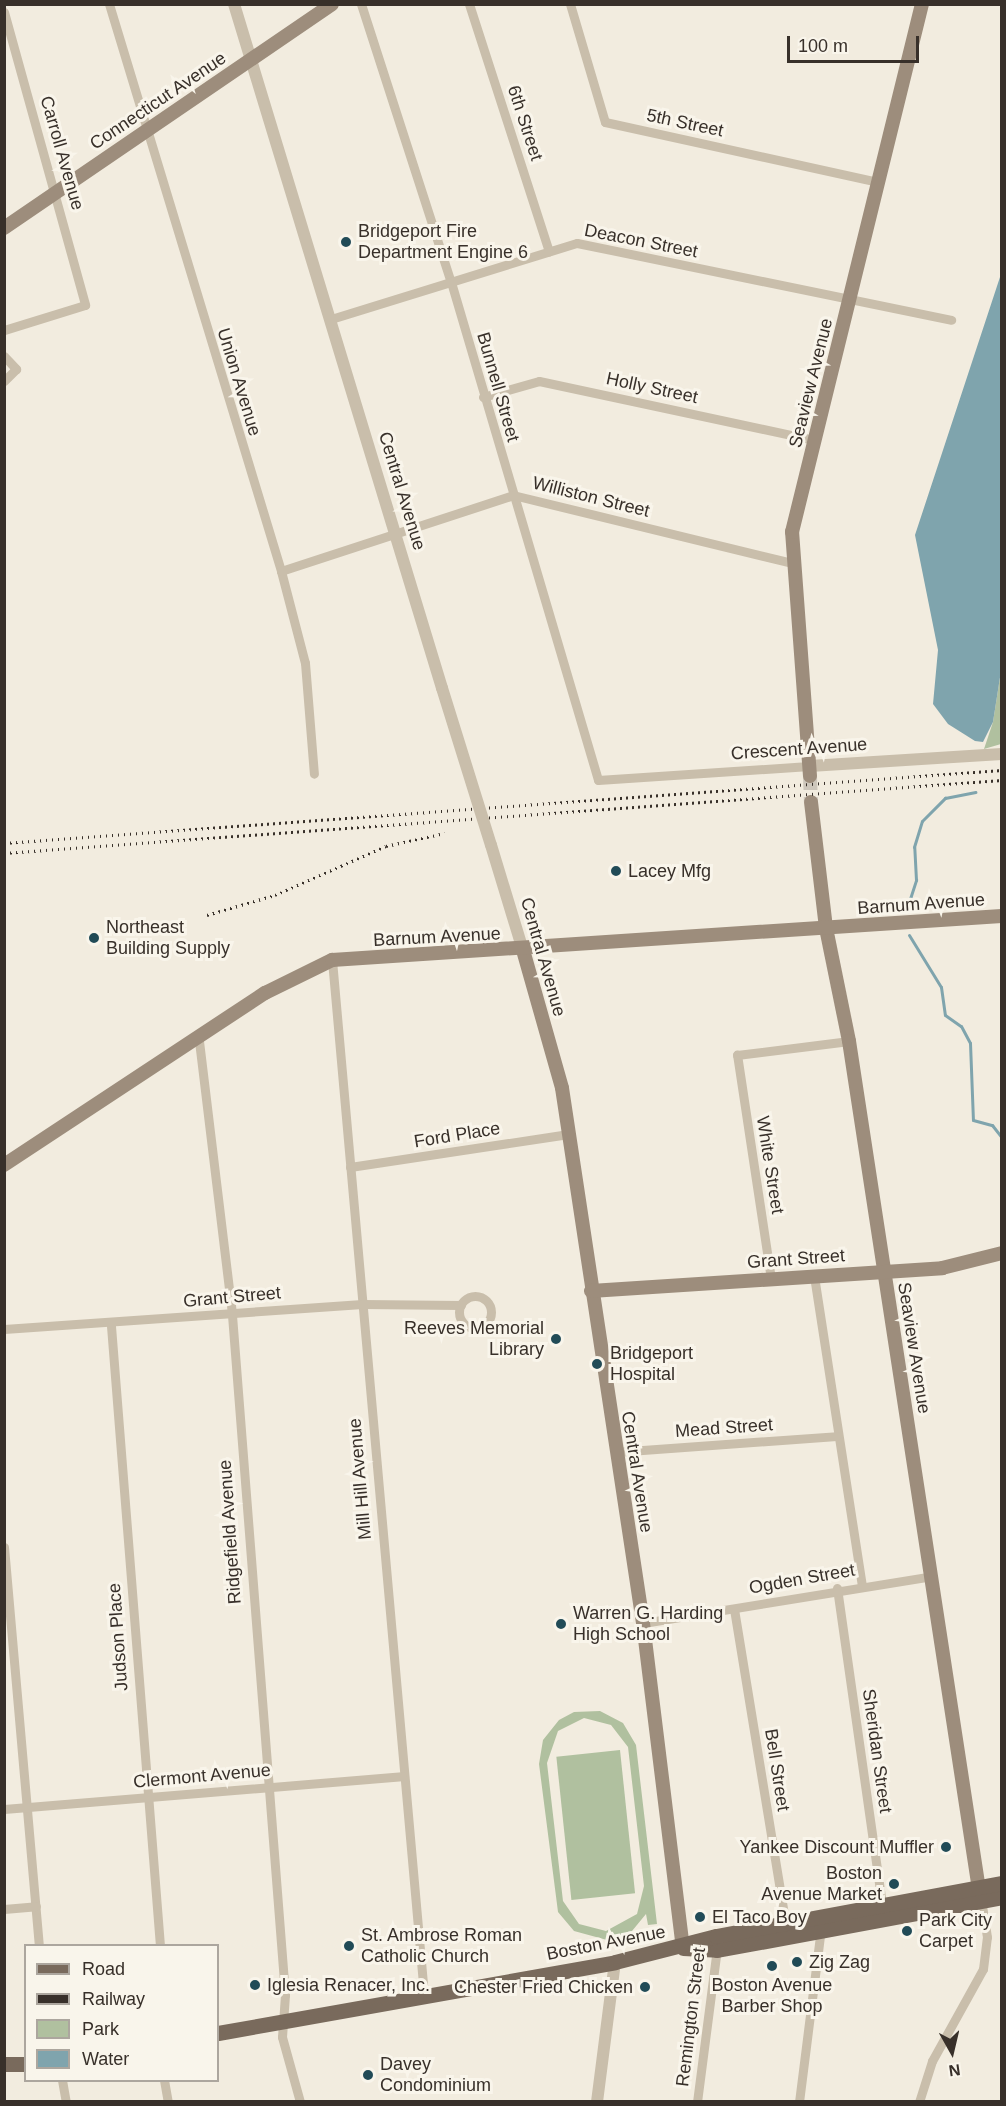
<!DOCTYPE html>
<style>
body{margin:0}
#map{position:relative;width:1006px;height:2106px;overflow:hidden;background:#f2ecdf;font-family:Arial,sans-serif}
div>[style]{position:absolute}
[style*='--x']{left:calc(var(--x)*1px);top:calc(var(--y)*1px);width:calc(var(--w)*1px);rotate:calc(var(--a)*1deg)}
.green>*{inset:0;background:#b0c09f;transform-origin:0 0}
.water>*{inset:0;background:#7fa4ad}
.stream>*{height:3px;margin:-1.5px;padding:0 1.5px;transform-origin:1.5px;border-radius:1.5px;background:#7fa4ad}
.secondary-tunnel>*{height:14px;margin-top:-7px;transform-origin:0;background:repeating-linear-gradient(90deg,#cdc6bb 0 14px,transparent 0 21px)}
.minor>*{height:9px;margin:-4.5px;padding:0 4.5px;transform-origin:4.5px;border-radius:4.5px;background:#c9beab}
.minor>.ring{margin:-4.5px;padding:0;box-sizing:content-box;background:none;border:9px solid #c9beab;border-radius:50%}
.tertiary>*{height:12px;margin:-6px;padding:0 6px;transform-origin:6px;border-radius:6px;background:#c9beab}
.secondary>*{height:14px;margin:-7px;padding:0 7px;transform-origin:7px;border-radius:7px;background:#9d8d7c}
.primary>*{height:15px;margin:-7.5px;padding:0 7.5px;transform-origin:7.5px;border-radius:7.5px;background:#796a5c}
.rail>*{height:3px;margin-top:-1.5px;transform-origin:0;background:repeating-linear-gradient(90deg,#38302a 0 1.5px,transparent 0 6px)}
.tertiary-bridge>*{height:12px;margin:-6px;padding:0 6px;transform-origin:6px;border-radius:6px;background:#c9beab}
.dots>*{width:16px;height:16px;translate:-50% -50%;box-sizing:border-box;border:3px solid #f9f5eb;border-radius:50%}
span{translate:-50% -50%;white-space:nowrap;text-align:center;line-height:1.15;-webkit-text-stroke:6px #f9f5eb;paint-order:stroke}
.street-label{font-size:18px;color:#38302a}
.poi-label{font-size:18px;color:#38302a}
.left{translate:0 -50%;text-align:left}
.right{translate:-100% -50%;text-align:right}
.frame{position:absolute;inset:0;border:6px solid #38302a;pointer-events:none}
.legend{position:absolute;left:24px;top:1944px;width:195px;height:138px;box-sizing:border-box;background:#f9f5eb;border:2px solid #aca69e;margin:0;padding:8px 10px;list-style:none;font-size:18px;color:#38302a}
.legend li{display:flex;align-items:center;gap:12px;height:30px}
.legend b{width:30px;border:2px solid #aca69e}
.north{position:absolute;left:922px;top:2022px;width:60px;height:60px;-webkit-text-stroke:4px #f9f5eb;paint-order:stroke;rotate:172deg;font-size:16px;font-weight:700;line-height:24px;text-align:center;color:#38302a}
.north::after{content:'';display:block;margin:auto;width:21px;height:27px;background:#38302a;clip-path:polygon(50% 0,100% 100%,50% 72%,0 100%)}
.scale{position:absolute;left:787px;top:36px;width:132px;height:27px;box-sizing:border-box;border:3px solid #38302a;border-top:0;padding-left:8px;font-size:18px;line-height:21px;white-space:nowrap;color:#38302a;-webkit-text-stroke:4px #f9f5eb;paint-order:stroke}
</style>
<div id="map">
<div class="green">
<i style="clip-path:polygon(1001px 671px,1001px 744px,984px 749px,993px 722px)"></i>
<i style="clip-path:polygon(evenodd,600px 1711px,623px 1723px,636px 1745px,657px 1924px,648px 1925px,646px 1914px,632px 1931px,607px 1940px,574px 1931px,558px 1912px,539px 1764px,543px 1740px,559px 1720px,574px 1712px,600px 1711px,584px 1718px,611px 1725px,628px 1747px,644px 1886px,637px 1914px,606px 1931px,579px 1924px,563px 1901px,547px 1763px,558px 1731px,584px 1718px)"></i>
<i style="left:620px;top:1750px;width:144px;height:64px;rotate:84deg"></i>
</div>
<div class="water">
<i style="clip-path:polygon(1001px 274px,1001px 671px,993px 722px,983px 742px,975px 741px,948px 724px,933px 704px,938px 650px,915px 535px)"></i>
</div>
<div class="stream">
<i style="--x:906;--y:911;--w:33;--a:-72"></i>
<i style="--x:916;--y:880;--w:33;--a:-93"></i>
<i style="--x:914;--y:847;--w:27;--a:-73"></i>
<i style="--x:922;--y:821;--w:33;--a:-45"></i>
<i style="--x:945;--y:798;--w:31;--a:-11"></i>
<i style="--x:909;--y:935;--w:61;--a:58.4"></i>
<i style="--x:941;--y:987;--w:28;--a:82"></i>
<i style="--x:945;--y:1015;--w:19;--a:35"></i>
<i style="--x:961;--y:1026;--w:19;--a:62"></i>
<i style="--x:970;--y:1043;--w:77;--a:87.8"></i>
<i style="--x:973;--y:1120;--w:20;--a:15"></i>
<i style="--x:992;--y:1125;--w:16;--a:52"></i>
<i style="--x:1002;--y:1159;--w:5;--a:90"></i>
</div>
<div class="secondary-tunnel">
<i style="--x:810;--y:776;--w:26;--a:88"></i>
</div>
<div class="minor">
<i style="--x:109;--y:4;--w:593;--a:73.12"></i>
<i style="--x:281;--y:571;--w:95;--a:75.4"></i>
<i style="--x:305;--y:663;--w:111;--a:85.4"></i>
<i style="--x:361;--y:4;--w:292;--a:72.1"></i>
<i style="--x:451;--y:282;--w:519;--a:73.55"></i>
<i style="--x:598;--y:780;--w:212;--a:-3.8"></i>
<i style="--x:469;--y:4;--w:260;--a:72.1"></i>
<i style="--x:570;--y:4;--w:123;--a:73.5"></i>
<i style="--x:605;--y:122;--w:279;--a:12.4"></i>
<i style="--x:4;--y:12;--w:304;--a:74.5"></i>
<i style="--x:85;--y:305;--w:85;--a:162.8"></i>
<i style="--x:331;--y:319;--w:257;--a:-17.2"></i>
<i style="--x:577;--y:243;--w:382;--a:11.6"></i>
<i style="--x:4;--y:356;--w:18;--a:47"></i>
<i style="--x:16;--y:369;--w:17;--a:135"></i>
<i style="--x:483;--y:397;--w:58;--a:-15.9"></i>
<i style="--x:539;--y:381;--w:282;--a:12.1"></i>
<i style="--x:281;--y:571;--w:244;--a:-18.1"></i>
<i style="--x:513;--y:495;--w:288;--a:13.7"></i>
<i style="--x:332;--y:960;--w:1039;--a:84.92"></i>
<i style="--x:199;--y:1041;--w:276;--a:83.1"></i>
<i style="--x:232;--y:1315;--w:682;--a:85.54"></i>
<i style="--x:285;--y:1995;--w:42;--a:94.1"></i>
<i style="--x:282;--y:2037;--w:67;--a:74.5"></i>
<i style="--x:350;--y:1167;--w:221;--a:-8.6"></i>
<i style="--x:814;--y:1276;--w:313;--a:81.2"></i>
<i style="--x:771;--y:1279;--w:227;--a:-98.6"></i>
<i style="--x:737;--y:1055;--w:113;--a:-7.1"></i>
<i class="ring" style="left:459px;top:1296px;width:23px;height:23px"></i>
<i style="--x:111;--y:1326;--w:622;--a:85.48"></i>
<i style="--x:4;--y:1329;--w:359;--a:-4"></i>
<i style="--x:362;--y:1304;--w:99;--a:0.6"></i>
<i style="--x:615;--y:1452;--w:222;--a:-4.1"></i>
<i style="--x:4;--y:1547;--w:401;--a:85"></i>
<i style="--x:837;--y:1588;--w:325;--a:81.9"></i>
<i style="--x:734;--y:1609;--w:323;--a:80.7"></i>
<i style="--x:643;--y:1623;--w:293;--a:-9.2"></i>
<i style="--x:4;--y:1809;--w:399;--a:-4.7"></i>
<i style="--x:4;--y:1909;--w:32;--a:-5"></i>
<i style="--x:62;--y:2080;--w:22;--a:80"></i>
<i style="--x:164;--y:2080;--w:22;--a:80"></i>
<i style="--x:697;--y:2102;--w:156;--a:-82.6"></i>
<i style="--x:799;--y:2102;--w:175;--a:-82.8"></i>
<i style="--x:919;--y:2102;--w:43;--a:-72.4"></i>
<i style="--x:932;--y:2061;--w:105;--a:-61"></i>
<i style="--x:983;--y:1969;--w:32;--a:-83"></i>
<i style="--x:987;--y:1937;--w:36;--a:-99"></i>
</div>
<div class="tertiary">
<i style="--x:234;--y:4;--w:715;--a:73.09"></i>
<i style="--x:810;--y:766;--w:192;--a:-3.6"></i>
<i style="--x:491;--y:845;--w:110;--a:73.1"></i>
<i style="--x:597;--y:2102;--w:141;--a:-82.7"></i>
</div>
<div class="secondary">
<i style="--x:4;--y:228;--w:397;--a:-34.3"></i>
<i style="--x:810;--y:776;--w:245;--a:-94.2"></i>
<i style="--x:792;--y:532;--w:544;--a:-76.17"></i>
<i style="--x:811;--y:802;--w:127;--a:83.2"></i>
<i style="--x:826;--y:928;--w:115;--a:78.5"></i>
<i style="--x:849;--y:1041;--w:865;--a:81.29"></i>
<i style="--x:523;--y:950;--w:143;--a:74.2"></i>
<i style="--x:562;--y:1088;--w:541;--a:81.39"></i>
<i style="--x:643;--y:1623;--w:327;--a:83"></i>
<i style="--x:4;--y:1165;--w:313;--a:-33.4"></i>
<i style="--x:265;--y:993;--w:75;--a:-26.2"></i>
<i style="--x:332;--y:960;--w:671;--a:-3.76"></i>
<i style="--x:591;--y:1291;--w:352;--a:-3.7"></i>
<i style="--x:942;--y:1268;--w:62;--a:-14"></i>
</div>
<div class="primary">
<i style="--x:683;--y:1948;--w:34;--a:3"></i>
<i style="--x:717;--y:1950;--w:290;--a:-10.5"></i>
<i style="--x:218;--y:2033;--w:403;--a:-10.1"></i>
<i style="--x:615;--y:1962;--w:104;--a:-14.4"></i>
<i style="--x:716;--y:1936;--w:291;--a:-10.5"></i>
<i style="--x:4;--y:2064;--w:22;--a:0"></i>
</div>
<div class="rail">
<i style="--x:4;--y:843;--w:1001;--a:-4.18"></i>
<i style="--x:4;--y:853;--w:1001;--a:-4.18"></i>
<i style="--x:207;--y:915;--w:71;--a:-16.4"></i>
<i style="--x:275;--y:895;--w:121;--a:-23.8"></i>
<i style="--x:386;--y:846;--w:60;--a:-12.4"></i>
</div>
<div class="tertiary-bridge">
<i style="--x:442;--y:688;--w:164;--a:72.7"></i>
</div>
<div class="dots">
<i style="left:346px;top:242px;background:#214b57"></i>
<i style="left:616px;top:871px;background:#214b57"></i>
<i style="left:94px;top:938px;background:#214b57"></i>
<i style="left:556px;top:1339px;background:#214b57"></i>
<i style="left:597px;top:1364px;background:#214b57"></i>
<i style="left:561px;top:1624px;background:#214b57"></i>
<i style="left:946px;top:1847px;background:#214b57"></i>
<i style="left:894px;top:1884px;background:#214b57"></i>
<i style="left:700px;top:1917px;background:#214b57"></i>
<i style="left:907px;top:1931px;background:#214b57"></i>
<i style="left:349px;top:1946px;background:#214b57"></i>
<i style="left:797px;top:1962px;background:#214b57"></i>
<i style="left:772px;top:1966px;background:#214b57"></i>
<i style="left:255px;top:1985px;background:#214b57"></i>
<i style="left:645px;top:1987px;background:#214b57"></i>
<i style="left:368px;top:2075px;background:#214b57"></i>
</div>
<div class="street-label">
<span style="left:158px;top:101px;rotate:-34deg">Connecticut Avenue</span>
<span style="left:525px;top:123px;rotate:72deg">6th Street</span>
<span style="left:685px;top:123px;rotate:12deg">5th Street</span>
<span style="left:62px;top:153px;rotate:74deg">Carroll Avenue</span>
<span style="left:641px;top:241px;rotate:11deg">Deacon Street</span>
<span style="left:239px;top:382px;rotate:73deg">Union Avenue</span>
<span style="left:811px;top:383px;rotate:-76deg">Seaview Avenue</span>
<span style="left:498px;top:387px;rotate:74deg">Bunnell Street</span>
<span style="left:652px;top:388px;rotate:12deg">Holly Street</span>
<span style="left:402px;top:491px;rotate:73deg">Central Avenue</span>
<span style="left:591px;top:497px;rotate:14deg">Williston Street</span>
<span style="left:799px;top:749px;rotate:-4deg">Crescent Avenue</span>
<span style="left:921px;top:904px;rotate:-4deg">Barnum Avenue</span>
<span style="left:437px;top:937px;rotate:-3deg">Barnum Avenue</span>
<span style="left:543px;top:957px;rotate:74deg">Central Avenue</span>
<span style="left:457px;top:1135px;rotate:-9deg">Ford Place</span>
<span style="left:770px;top:1165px;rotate:81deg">White Street</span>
<span style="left:796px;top:1259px;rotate:-4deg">Grant Street</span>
<span style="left:232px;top:1297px;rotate:-5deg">Grant Street</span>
<span style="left:914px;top:1348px;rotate:81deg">Seaview Avenue</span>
<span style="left:724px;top:1428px;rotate:-4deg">Mead Street</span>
<span style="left:637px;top:1472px;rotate:81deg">Central Avenue</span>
<span style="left:360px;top:1479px;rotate:-95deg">Mill Hill Avenue</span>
<span style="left:230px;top:1532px;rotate:-94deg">Ridgefield Avenue</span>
<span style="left:802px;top:1579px;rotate:-10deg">Ogden Street</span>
<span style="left:118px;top:1637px;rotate:-94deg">Judson Place</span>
<span style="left:877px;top:1751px;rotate:82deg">Sheridan Street</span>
<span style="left:777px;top:1770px;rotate:81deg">Bell Street</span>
<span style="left:202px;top:1776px;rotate:-5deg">Clermont Avenue</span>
<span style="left:606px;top:1943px;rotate:-11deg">Boston Avenue</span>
<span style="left:691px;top:2017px;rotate:-83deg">Remington Street</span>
</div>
<div class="poi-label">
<span class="left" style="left:358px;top:242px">Bridgeport Fire<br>Department Engine 6</span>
<span class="left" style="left:628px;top:871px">Lacey Mfg</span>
<span class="left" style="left:106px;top:938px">Northeast<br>Building Supply</span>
<span class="right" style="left:544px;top:1339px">Reeves Memorial<br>Library</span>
<span class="left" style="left:610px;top:1364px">Bridgeport<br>Hospital</span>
<span class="left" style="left:573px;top:1624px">Warren G. Harding<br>High School</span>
<span class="right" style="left:934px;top:1847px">Yankee Discount Muffler</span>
<span class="right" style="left:882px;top:1884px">Boston<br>Avenue Market</span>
<span class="left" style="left:712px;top:1917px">El Taco Boy</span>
<span class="left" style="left:919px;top:1931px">Park City<br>Carpet</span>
<span class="left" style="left:361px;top:1946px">St. Ambrose Roman<br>Catholic Church</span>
<span class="left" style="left:809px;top:1962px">Zig Zag</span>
<span class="left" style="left:267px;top:1985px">Iglesia Renacer, Inc.</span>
<span style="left:772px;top:1996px">Boston Avenue<br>Barber Shop</span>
<span class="right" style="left:633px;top:1987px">Chester Fried Chicken</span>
<span class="left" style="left:380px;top:2075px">Davey<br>Condominium</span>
</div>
<div class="frame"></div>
<ul class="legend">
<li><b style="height:8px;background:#796a5c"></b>Road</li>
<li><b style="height:8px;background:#38302a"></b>Railway</li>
<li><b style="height:16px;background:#b0c09f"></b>Park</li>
<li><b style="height:16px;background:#7fa4ad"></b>Water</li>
</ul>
<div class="north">N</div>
<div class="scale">100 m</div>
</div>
